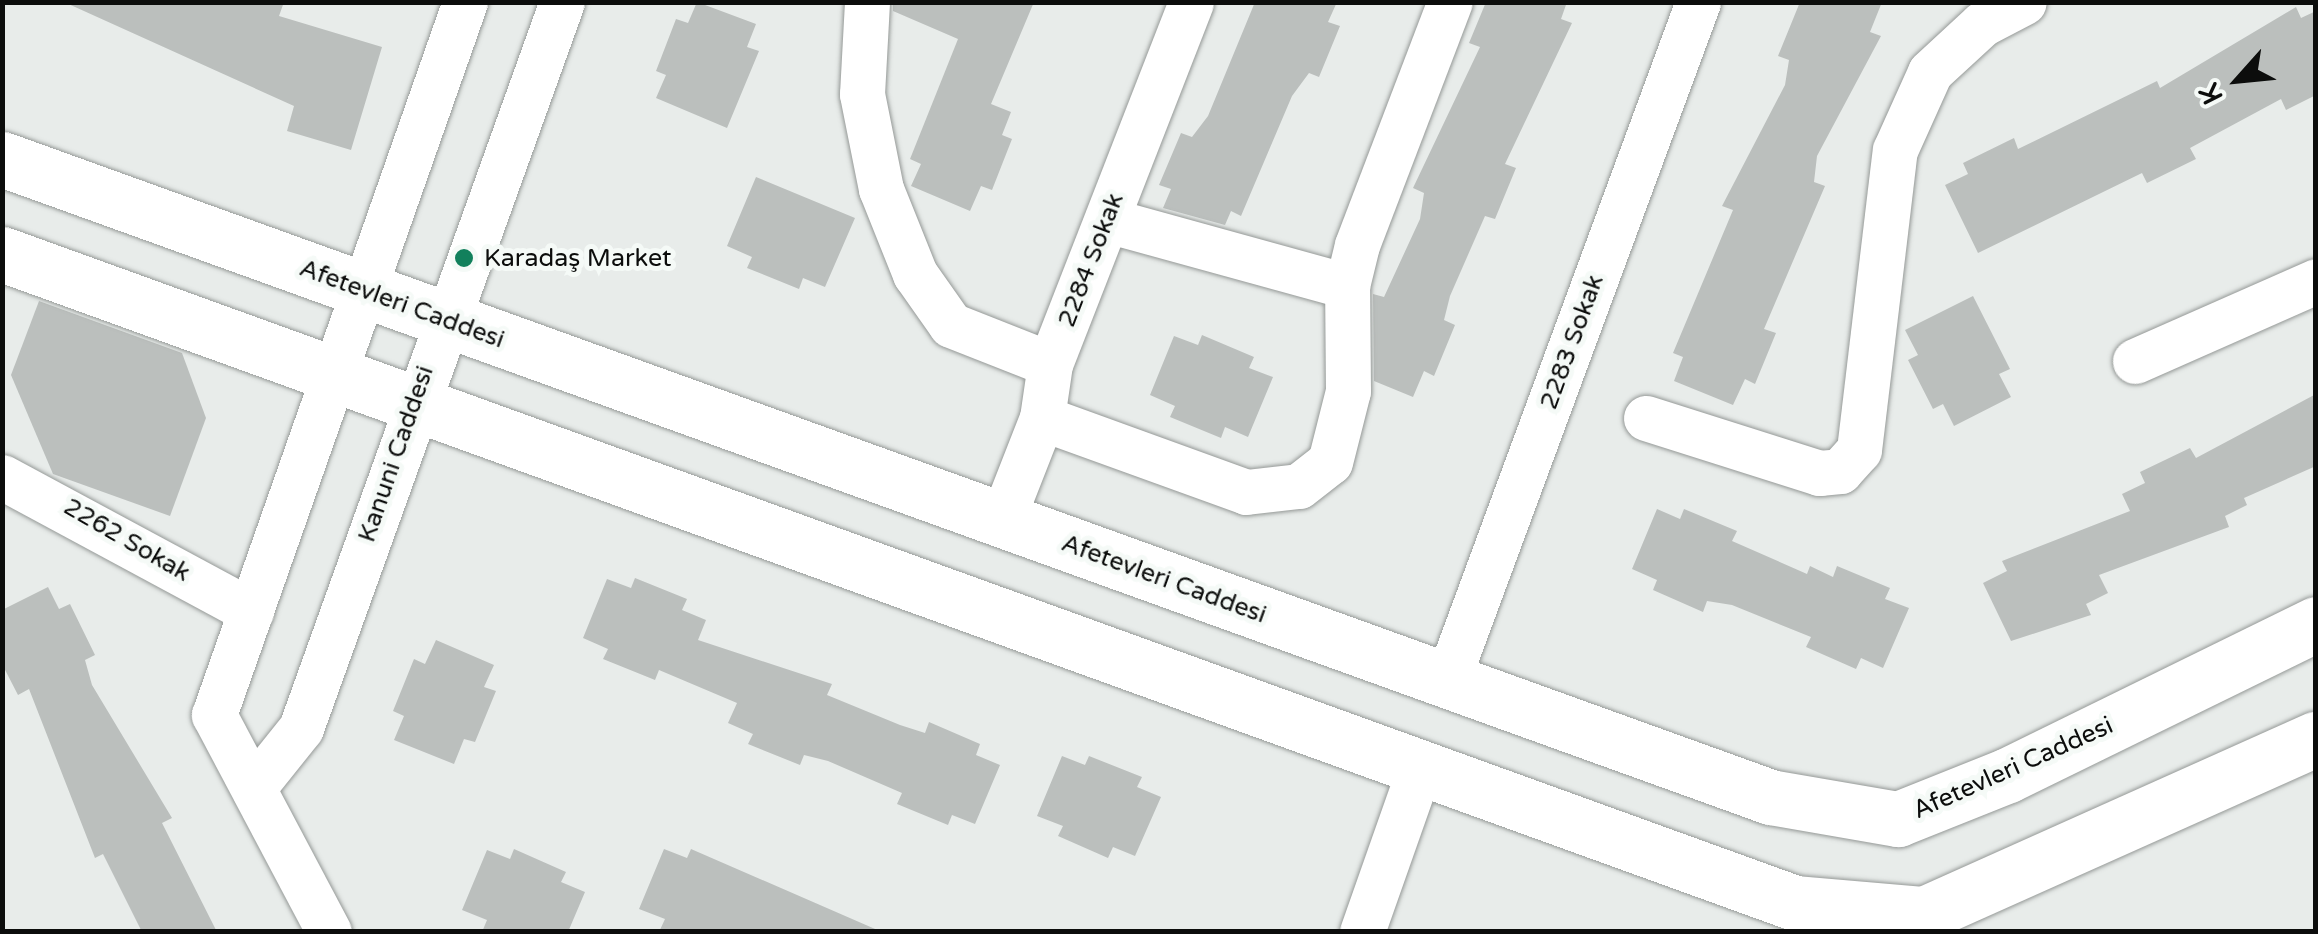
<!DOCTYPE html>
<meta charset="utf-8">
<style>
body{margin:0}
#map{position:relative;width:2318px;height:934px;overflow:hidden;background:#e8ecea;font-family:"Varela Round",sans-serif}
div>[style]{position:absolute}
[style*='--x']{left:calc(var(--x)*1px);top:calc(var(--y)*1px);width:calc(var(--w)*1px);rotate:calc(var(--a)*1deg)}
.building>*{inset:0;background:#bbbfbd}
.roads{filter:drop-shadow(0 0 2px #959997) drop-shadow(0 0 2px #959997)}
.minor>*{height:45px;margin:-22.5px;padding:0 22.5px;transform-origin:22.5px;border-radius:22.5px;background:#fff}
.secondary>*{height:55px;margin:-27.5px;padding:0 27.5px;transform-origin:27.5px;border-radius:27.5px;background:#fff}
.dots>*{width:28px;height:28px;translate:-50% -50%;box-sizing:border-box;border:5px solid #f5faf7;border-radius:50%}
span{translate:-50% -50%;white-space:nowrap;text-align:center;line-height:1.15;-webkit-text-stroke:10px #f5faf7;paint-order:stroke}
.poi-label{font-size:25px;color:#0c0d0c}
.left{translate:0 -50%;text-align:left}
.street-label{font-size:25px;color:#0c0d0c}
.frame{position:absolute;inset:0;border:5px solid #0c0d0c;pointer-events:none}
.north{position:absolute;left:2188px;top:30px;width:100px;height:100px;-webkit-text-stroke:8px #f5faf7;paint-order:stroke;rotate:243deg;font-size:28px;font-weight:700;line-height:40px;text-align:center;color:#0c0d0c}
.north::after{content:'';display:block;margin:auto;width:35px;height:45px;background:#0c0d0c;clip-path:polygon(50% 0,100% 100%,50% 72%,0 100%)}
</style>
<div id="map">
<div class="building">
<i style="clip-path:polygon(64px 2px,284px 2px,279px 16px,382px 47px,351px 150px,287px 131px,294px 106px)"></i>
<i style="clip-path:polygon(697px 2px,756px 24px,747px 47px,759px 51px,727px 128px,656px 98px,666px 75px,656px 71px,676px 19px,688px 23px)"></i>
<i style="clip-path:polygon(893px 2px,1034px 2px,991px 104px,1011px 112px,1002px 135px,1012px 139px,992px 190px,981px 186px,970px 211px,911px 186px,921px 164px,910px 159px,958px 39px,893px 11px)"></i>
<i style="clip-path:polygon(1255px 2px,1337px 2px,1328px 22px,1340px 26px,1319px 77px,1309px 73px,1292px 96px,1241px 216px,1231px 211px,1225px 225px,1163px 208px,1171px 189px,1159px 185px,1181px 133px,1192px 137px,1208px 116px)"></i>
<i style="clip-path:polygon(1486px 2px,1567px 2px,1561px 19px,1572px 23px,1505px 164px,1516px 168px,1495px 219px,1485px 216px,1450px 296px,1444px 320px,1455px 325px,1434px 376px,1424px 371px,1413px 397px,1374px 381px,1373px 294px,1384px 297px,1420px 219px,1424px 193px,1413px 188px,1480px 47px,1469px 43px)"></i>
<i style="clip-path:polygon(1800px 2px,1882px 2px,1870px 32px,1881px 36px,1817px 156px,1814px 182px,1825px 186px,1764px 329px,1776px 333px,1755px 384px,1745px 379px,1733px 405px,1674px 381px,1683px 357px,1673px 353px,1733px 210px,1722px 206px,1785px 85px,1789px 60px,1778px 56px)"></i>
<i style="clip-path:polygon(2296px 7px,2301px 18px,2316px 11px,2316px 95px,2286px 110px,2281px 99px,2190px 148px,2196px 159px,2147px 183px,2142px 173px,1978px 253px,1945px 185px,1968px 174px,1963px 163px,2014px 138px,2018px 149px,2157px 81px,2160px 88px)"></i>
<i style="clip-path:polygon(756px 177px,855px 218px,825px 287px,803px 278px,799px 289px,747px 268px,752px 257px,727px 246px)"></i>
<i style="clip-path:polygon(1973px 296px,2010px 369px,1999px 374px,2011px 397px,1954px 426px,1943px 404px,1933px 409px,1908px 360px,1918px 355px,1905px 330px)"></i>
<i style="clip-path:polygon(39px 301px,182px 353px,206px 418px,170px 516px,53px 474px,11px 375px)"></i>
<i style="clip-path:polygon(1202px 335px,1254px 357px,1249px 368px,1273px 377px,1248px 437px,1225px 427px,1221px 438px,1170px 417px,1175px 406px,1150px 395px,1174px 336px,1198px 345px)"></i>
<i style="clip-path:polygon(2316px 394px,2316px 466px,2244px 498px,2247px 505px,2225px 516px,2229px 527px,2099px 575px,2108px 593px,2086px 604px,2091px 615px,2011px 641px,1983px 583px,2007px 571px,2002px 561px,2130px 511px,2122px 494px,2145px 483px,2140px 472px,2190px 448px,2196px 458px)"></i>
<i style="clip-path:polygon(1657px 509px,1680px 519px,1684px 509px,1737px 531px,1732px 541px,1807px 574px,1810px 566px,1833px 577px,1837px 566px,1890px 588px,1885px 599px,1909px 608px,1883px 668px,1861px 658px,1856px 669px,1806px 647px,1811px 637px,1732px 605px,1707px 601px,1703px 612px,1653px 590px,1657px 580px,1632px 569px)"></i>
<i style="clip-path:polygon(635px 578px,687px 599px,682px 610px,706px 620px,698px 640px,832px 684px,827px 695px,900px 725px,925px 733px,929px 722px,980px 744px,976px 755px,1000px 765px,975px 824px,952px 815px,948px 825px,897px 804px,902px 793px,828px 761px,804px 755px,800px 765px,748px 744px,753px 734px,728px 723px,737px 703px,659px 670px,655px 680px,603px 659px,608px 649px,583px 638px,607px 579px,631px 588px)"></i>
<i style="clip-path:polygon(48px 587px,59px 609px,70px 604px,95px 655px,85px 660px,92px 685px,172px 818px,162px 823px,217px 932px,142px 932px,103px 854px,95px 858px,29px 689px,18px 695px,2px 664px,2px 610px)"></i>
<i style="clip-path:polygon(436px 640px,494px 665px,484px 687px,496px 691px,475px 742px,464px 739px,454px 764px,394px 740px,404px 716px,393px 711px,414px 659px,425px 664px)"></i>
<i style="clip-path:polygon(1062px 756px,1085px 765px,1089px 756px,1142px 777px,1137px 787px,1161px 797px,1135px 856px,1113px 847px,1108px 858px,1058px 836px,1063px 826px,1037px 816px)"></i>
<i style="clip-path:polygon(514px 849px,566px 872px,561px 882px,585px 892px,568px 932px,482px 932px,487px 920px,462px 910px,487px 850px,510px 859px)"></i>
<i style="clip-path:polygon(664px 849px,687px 858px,691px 849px,882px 932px,659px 932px,665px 919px,639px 909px)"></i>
</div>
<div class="roads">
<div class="minor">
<i style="--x:867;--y:2;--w:92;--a:93.1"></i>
<i style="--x:862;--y:94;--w:97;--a:78.7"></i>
<i style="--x:881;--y:189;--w:92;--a:68.2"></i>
<i style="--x:915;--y:274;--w:62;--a:54.8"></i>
<i style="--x:951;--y:325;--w:106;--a:21.5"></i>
<i style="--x:1107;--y:220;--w:249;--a:15.4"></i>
<i style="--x:2135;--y:361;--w:198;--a:-23.8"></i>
<i style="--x:1042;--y:418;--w:217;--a:19.9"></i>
<i style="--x:1246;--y:492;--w:53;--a:-6.5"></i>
<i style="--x:1299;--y:486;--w:39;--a:-38"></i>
<i style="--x:1330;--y:462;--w:73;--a:-75.8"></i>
<i style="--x:1348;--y:391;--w:105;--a:-90.5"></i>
<i style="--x:1347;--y:286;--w:42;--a:-76.3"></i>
<i style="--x:1357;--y:245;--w:260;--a:-69.1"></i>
<i style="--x:1646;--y:418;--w:182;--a:17.6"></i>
<i style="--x:1819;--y:473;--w:21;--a:-5"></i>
<i style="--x:1840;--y:471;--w:28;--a:-48"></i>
<i style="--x:1859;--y:450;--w:302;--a:-83.2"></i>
<i style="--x:1895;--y:150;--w:85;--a:-65.8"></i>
<i style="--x:1930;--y:72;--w:71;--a:-42.7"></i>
<i style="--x:1982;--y:24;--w:47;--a:-27.6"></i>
<i style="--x:2;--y:477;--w:283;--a:28.3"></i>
<i style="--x:1002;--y:520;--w:110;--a:-68.6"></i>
<i style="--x:1042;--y:418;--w:55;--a:-81.6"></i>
<i style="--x:1050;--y:364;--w:388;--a:-68.7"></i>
<i style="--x:1447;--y:681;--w:724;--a:-69.71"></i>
<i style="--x:257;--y:783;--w:70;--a:-51.3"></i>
<i style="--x:301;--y:728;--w:771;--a:-70.23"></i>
<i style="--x:329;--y:932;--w:246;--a:-117.9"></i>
<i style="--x:214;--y:715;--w:756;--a:-70.61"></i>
<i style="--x:1362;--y:932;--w:175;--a:-70.6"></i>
</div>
<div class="secondary">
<i style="--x:2;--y:159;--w:1880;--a:19.84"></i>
<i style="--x:1770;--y:797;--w:130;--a:9.8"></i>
<i style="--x:1898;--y:819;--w:118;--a:-21.8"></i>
<i style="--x:2008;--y:775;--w:343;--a:-26.1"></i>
<i style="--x:2;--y:254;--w:1907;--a:19.9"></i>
<i style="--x:1795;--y:903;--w:129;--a:4.9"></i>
<i style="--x:1924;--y:914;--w:429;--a:-24.1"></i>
</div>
</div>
<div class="dots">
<i style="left:464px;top:258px;background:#12805c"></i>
</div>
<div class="poi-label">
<span class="left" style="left:484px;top:258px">Karadaş Market</span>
</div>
<div class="street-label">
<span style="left:1091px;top:260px;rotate:-69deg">2284 Sokak</span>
<span style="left:402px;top:304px;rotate:20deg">Afetevleri Caddesi</span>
<span style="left:1572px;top:342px;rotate:-70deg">2283 Sokak</span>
<span style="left:396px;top:454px;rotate:-71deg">Kanuni Caddesi</span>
<span style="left:127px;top:540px;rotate:30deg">2262 Sokak</span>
<span style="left:1164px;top:579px;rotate:20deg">Afetevleri Caddesi</span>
<span style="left:2013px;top:768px;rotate:-24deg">Afetevleri Caddesi</span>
</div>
<div class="frame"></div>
<div class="north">K</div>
</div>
